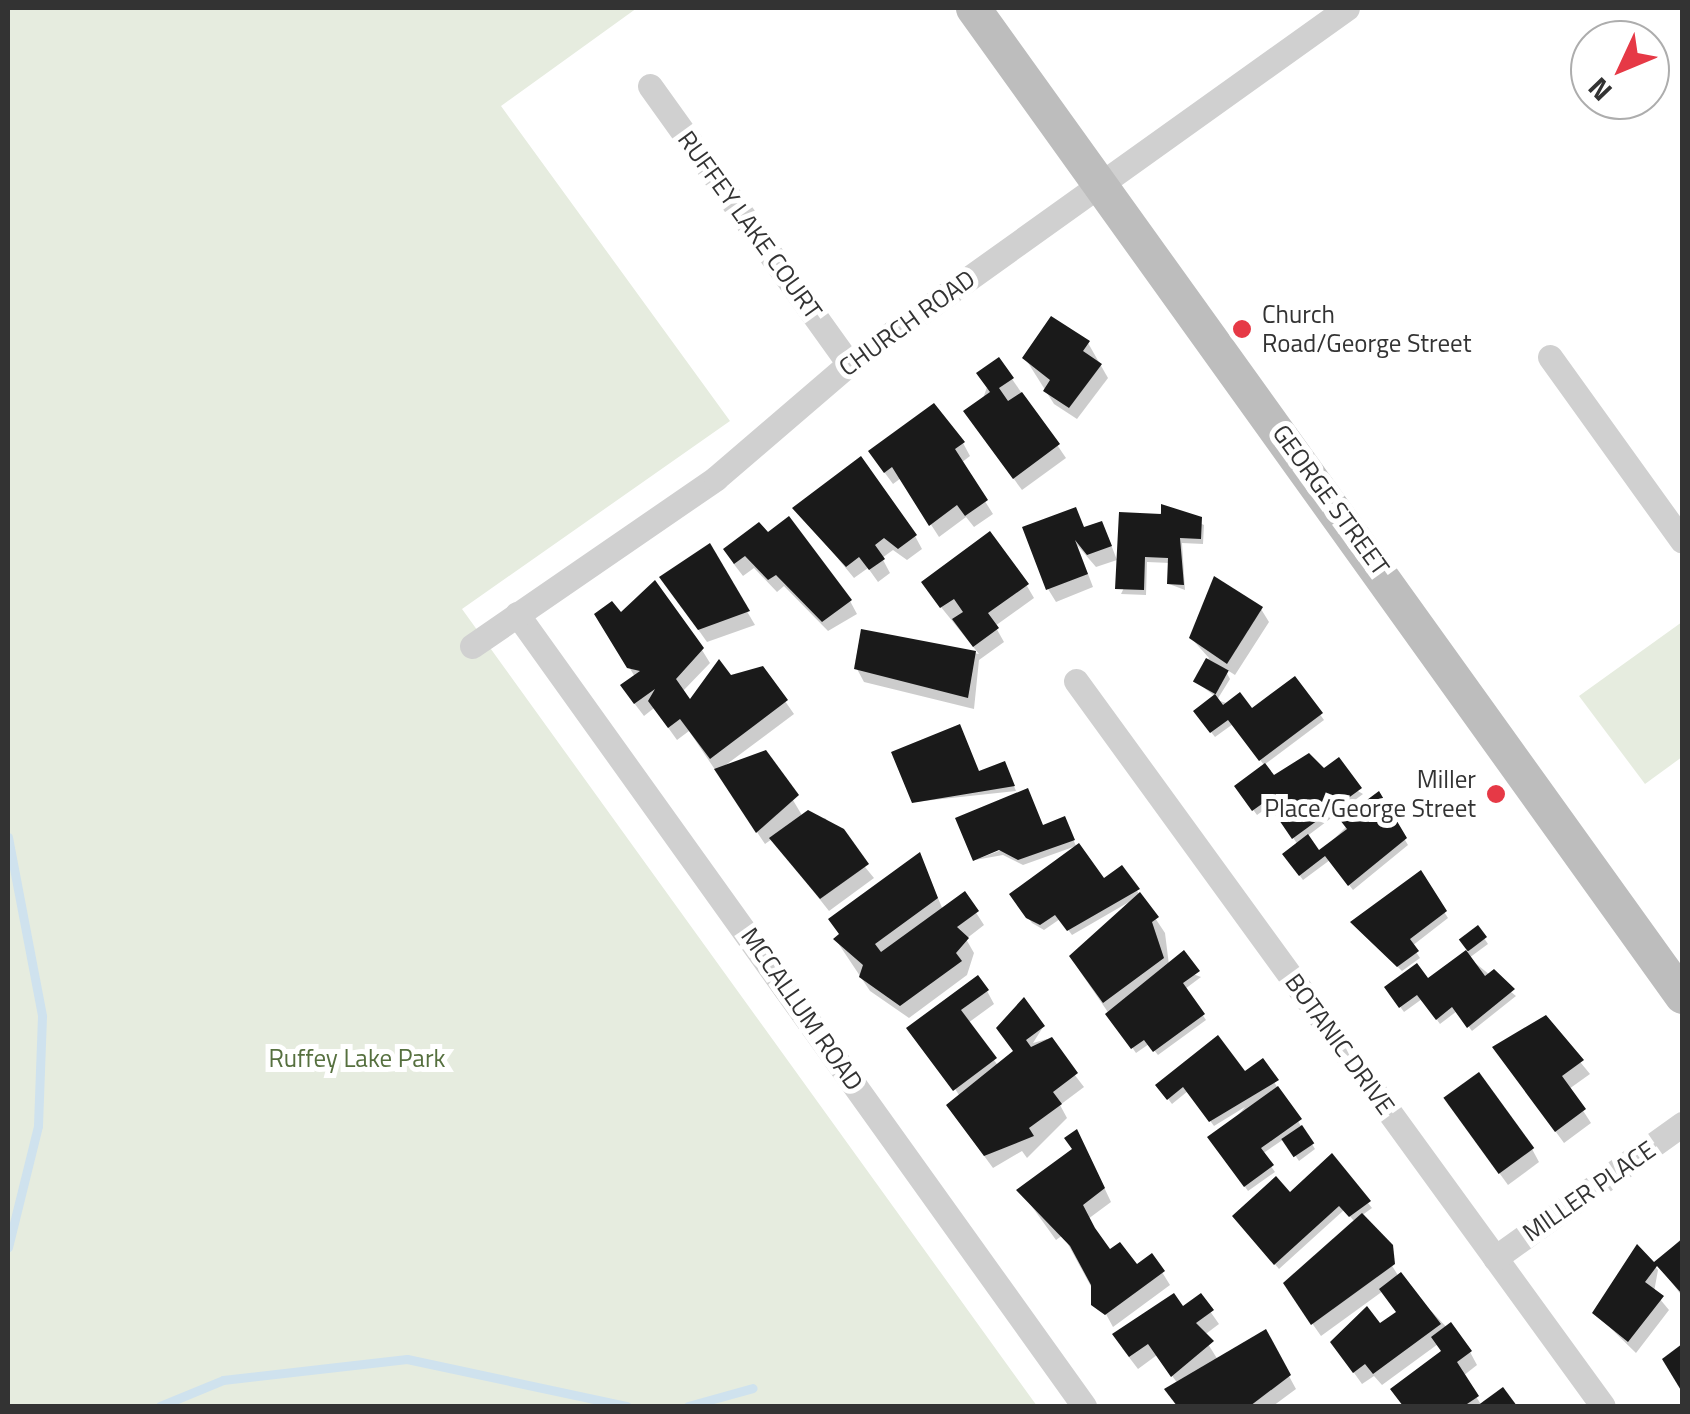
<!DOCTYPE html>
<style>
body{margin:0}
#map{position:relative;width:1690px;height:1414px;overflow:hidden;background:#fff;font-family:"Titillium Web",sans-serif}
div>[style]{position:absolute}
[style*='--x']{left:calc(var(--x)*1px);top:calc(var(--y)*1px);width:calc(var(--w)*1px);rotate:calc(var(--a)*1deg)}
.green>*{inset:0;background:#e6ecdf}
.shadow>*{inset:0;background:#0003}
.stream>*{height:9px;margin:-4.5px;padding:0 4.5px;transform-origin:4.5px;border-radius:4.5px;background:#cfe2ee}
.building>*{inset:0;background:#1a1a1a;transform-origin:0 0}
.minor>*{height:25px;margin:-12.5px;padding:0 12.5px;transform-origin:12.5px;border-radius:12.5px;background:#d0d0d0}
.secondary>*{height:35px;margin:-17.5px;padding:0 17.5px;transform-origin:17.5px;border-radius:17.5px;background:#bdbdbd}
.dots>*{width:28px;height:28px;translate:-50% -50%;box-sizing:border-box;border:5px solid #fff;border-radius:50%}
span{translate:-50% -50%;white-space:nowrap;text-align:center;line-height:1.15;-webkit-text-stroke:10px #fff;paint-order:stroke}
.street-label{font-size:25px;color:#333}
.poi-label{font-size:25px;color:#333}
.left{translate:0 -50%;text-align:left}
.right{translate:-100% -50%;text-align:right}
.park-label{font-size:25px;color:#56703f}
.frame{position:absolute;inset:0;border:10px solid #333;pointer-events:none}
.north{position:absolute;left:1570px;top:20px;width:100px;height:100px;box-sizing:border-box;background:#fff;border:2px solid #adadad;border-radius:50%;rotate:226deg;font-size:28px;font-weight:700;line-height:40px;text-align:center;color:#333}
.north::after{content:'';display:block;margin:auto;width:35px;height:45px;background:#e63946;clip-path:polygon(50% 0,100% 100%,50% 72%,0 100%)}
</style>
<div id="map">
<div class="green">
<i style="clip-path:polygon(8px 8px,637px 8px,501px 106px,730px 421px,462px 609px,1037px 1406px,8px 1406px)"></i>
<i style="clip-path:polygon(1682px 622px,1682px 757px,1645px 784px,1579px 696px)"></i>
</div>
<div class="shadow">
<i style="clip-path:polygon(1088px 343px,1108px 378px,1077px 419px,1054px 404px,1025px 358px)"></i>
<i style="clip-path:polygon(1012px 379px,1066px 458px,1022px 490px,974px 425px,987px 387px)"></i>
<i style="clip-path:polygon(963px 443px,970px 456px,961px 463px,993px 514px,974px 527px,966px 517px,939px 537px,901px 478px,893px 484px,879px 465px)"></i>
<i style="clip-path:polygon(1164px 506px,1204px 525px,1203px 544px,1182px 543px,1185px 590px,1169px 584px,1170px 563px,1147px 562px,1146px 595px,1121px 594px)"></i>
<i style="clip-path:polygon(796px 508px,915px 536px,922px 549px,907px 560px,893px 550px,882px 558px,890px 573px,878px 582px,868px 568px,854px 578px)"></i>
<i style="clip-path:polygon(1075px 510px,1085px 530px,1108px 537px,1117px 560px,1096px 567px,1077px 545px,1093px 587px,1056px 602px,1048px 589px)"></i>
<i style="clip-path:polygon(759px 525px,850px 601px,857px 614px,828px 631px,784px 586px,777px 592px,754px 568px,743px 576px,733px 563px)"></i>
<i style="clip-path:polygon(709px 547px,755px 625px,707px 642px,670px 590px)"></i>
<i style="clip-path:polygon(1027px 586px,1034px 598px,995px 626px,1004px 642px,979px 660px,974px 709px,864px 682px,857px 669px,863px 632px,979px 654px,932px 596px)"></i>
<i style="clip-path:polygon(1261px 609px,1269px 622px,1235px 675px,1224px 668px,1230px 679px,1217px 700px,1251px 711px,1295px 679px,1324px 720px,1264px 765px,1233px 724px,1215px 737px,1199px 717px,1216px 697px,1195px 681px,1209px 658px,1191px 638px)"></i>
<i style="clip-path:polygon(598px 615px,702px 650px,710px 663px,682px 692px,690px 703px,762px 668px,794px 714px,723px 767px,765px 753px,803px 817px,816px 825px,825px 818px,874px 878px,829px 911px,772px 839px,765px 844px,689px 731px,677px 740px,654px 708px,644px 716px,631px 699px,635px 677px)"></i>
<i style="clip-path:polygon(1007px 769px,1016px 791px,914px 802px,979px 774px)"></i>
<i style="clip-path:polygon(1324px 771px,1363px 794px,1306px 837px,1319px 854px,1378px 795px,1408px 845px,1353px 890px,1330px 860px,1303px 880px,1288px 860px,1298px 845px,1271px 805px,1257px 815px,1240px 792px)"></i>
<i style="clip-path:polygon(1067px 825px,1076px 846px,1023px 865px,1003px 855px,975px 860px)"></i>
<i style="clip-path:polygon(920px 855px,943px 910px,964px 894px,984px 925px,966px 939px,974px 953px,967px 975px,909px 1018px,870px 991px,836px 940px)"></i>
<i style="clip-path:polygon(1122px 868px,1165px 933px,1169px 965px,1201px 977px,1185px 989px,1206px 1020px,1158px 1055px,1149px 1044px,1136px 1053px,1079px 970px,1129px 902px,1072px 935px,1060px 919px,1044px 930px,1032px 923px,1015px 900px,1104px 882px)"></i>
<i style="clip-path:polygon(1420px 874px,1448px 918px,1412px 946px,1420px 958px,1402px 971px,1353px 923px)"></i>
<i style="clip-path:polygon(1477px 928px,1488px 944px,1469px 958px,1516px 996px,1472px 1031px,1457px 1011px,1440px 1024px,1422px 999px,1404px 1012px,1390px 993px,1428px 982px,1469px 951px)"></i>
<i style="clip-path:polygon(987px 991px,994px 1004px,968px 1023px,1001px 1070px,1019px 1057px,1002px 1034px,1043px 1027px,1033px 1043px,1047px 1039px,1084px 1087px,1060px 1105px,1067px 1118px,1027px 1158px,1022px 1151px,993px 1168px,957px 1119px,962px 1100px,949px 1079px,917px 1042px)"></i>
<i style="clip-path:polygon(1545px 1019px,1590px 1074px,1569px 1089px,1591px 1123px,1564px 1143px,1503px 1060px)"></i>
<i style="clip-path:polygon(1262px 1062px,1315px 1149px,1299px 1161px,1284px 1139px,1262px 1154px,1275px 1172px,1248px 1191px,1214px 1143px,1245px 1107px,1214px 1126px,1188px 1091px,1172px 1104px,1162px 1091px,1245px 1075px)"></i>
<i style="clip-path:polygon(1454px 1111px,1532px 1149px,1539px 1162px,1508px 1185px)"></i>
<i style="clip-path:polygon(1084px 1145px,1111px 1202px,1088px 1219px,1109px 1253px,1136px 1267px,1152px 1256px,1170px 1285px,1113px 1327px,1063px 1235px,1056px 1240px,1020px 1190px)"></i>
<i style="clip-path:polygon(1331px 1157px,1372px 1208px,1361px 1216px,1399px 1277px,1470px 1352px,1477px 1365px,1463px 1376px,1482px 1406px,1502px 1391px,1514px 1406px,1405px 1406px,1443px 1353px,1438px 1344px,1382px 1385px,1374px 1376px,1362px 1384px,1332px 1342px,1367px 1309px,1380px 1327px,1398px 1314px,1383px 1291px,1321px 1336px,1293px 1296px,1355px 1222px,1344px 1210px,1279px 1269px,1239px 1222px,1290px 1195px)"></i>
<i style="clip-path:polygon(1682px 1238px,1682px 1296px,1657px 1263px)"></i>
<i style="clip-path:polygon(1638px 1248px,1658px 1270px,1654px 1292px,1669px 1310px,1636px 1353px,1595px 1313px)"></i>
<i style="clip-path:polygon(1200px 1297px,1219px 1324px,1203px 1336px,1218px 1360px,1265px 1332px,1296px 1389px,1273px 1406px,1178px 1406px,1168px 1390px,1178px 1384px,1157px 1355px,1138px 1369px,1122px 1348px)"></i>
</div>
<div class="stream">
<i style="--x:8;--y:837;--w:182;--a:79.2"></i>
<i style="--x:42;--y:1016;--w:110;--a:92.1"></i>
<i style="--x:38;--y:1126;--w:125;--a:103.9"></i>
<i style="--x:160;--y:1406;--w:68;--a:-22.4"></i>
<i style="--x:223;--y:1380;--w:185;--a:-6.5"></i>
<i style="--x:407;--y:1359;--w:225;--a:12.1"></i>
<i style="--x:688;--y:1406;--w:67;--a:-15.5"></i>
</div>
<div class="building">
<i style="clip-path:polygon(1051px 316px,1090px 341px,1083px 351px,1102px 364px,1069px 408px,1043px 391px,1050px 380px,1022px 358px)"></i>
<i style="clip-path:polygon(999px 357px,1014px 378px,999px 388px,1008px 401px,1022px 392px,1060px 444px,1013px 479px,963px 411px,990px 392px,976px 373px)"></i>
<i style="clip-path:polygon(934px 403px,965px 442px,955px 449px,988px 500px,965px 516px,957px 505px,929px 526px,892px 467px,884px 473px,868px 451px)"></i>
<i style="clip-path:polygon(861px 456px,917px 535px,898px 549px,884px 538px,875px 545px,885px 559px,869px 570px,859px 557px,846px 567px,792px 508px)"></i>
<i style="clip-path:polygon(1161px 504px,1202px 517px,1201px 539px,1180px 538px,1184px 585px,1167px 584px,1168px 558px,1145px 557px,1144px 590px,1115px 589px,1119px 512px,1161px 514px)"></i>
<i style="clip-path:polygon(1076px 507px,1084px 527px,1102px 521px,1112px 546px,1087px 555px,1075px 540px,1088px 574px,1046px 590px,1022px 527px)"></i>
<i style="clip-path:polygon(789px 516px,852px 600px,822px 622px,776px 575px,768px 580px,745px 556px,734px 564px,723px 549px,759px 522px,768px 532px)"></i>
<i style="clip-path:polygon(990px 531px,1029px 584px,988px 613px,999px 628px,973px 647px,952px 619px,963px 612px,954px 599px,940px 608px,921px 582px)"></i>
<i style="clip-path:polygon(710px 543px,750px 611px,698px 630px,659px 577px)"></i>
<i style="clip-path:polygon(1214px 576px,1263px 607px,1227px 664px,1189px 638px)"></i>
<i style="clip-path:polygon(655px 580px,704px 648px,676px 679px,690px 699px,719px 659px,731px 675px,763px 666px,788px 700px,710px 759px,680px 719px,668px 728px,648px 701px,655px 689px,634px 704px,620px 685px,640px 671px,627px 668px,594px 614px,612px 601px,621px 612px)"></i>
<i style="clip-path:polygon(861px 629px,976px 651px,968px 698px,854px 669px)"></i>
<i style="left:1206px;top:658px;width:26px;height:27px;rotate:29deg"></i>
<i style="clip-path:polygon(1295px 676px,1323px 713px,1259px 761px,1228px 720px,1210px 733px,1193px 711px,1215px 694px,1223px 705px,1240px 692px,1252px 708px)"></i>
<i style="clip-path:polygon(960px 724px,979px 771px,1005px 761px,1015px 786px,912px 803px,891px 752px)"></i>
<i style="clip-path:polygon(766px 750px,799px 795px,756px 833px,714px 769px)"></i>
<i style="clip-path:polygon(1309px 753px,1324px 768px,1339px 757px,1362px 788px,1292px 839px,1266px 801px,1252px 811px,1234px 786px,1265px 763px,1274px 775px)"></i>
<i style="clip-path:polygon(1028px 788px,1043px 825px,1065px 816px,1075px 840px,1018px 860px,999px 850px,973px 861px,955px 818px)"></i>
<i style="clip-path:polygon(1379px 791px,1407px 838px,1348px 886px,1325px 856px,1299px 876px,1282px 854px,1308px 834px,1319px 850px,1347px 829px,1340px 820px)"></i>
<i style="clip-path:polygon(808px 810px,844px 829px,869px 864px,820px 899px,769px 838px)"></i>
<i style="clip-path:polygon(1079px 843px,1104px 878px,1122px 865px,1140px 889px,1067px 931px,1055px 915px,1040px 925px,1026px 918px,1009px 894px)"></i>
<i style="clip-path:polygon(920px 852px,938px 898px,875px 944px,881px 952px,965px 891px,979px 911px,957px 927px,969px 938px,956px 953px,962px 961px,900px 1006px,859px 977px,863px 965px,833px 939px,839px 934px,828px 919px)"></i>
<i style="clip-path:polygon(1421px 870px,1447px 911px,1410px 939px,1419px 951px,1397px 967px,1350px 922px)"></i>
<i style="clip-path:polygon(1140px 892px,1159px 917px,1152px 922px,1164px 958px,1103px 1003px,1069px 956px)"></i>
<i style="left:1478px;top:925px;width:15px;height:24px;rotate:53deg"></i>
<i style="clip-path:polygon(1184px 950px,1200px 971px,1183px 983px,1205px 1014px,1153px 1052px,1144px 1040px,1131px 1049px,1105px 1014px)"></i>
<i style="clip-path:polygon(1466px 950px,1485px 976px,1494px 969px,1515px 989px,1467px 1028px,1452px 1007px,1436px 1020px,1417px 995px,1399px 1008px,1384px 987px,1417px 963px,1428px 978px)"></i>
<i style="clip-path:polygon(978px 975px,989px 990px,961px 1010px,997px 1058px,953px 1091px,906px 1028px)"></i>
<i style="clip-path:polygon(1024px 997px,1045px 1026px,1026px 1040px,1031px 1047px,1052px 1037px,1078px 1073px,1053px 1092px,1062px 1104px,1029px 1128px,1034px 1136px,984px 1156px,946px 1105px,1013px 1051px,996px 1028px)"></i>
<i style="clip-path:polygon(1546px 1015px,1584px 1060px,1562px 1076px,1586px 1109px,1555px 1132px,1492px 1047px)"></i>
<i style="clip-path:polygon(1218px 1035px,1245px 1071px,1263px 1058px,1279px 1080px,1209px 1122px,1183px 1087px,1167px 1100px,1155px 1085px)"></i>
<i style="left:1479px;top:1072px;width:94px;height:44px;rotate:54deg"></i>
<i style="clip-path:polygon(1278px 1086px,1302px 1119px,1261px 1148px,1274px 1165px,1244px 1187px,1207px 1137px)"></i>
<i style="left:1302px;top:1125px;width:22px;height:25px;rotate:56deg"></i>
<i style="clip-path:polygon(1077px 1129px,1105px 1188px,1083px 1205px,1095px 1228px,1110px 1249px,1120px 1242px,1137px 1264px,1152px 1253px,1165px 1271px,1105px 1315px,1091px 1305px,1091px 1285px,1070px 1246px,1016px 1190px,1072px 1149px,1064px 1138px)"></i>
<i style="clip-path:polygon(1332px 1153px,1371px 1201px,1349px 1217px,1339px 1206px,1274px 1265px,1232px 1216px,1276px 1176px,1290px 1192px)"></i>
<i style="clip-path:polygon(1362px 1213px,1393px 1245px,1395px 1264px,1311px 1325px,1283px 1283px)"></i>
<i style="clip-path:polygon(1682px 1239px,1682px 1294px,1657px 1266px,1645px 1282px,1664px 1296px,1628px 1342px,1592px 1313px,1637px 1244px,1654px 1262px)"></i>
<i style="clip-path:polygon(1401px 1272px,1441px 1324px,1373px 1374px,1365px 1364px,1353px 1373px,1330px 1342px,1367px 1306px,1380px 1323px,1396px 1312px,1379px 1289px)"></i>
<i style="clip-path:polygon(1174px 1293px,1183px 1306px,1201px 1293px,1214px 1310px,1196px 1323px,1214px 1341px,1171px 1377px,1148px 1344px,1129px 1357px,1112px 1334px)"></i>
<i style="clip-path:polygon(1451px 1322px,1472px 1351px,1457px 1362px,1479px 1396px,1464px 1406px,1403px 1406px,1390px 1389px,1441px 1351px,1431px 1337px)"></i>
<i style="clip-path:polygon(1266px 1329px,1291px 1375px,1250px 1406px,1177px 1406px,1164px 1389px)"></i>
<i style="clip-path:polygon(1682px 1344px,1682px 1392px,1662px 1359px)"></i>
<i style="clip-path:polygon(1503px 1387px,1517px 1406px,1477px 1406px)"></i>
</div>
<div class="minor">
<i style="--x:650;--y:86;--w:342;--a:54.4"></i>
<i style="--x:1550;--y:357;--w:226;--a:54.3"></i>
<i style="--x:517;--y:614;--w:974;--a:54.4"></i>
<i style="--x:472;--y:646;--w:296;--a:-34.5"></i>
<i style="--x:716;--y:478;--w:175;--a:-40.6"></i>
<i style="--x:849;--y:364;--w:612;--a:-35.56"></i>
<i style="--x:1076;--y:681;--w:896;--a:53.99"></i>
<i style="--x:1495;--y:1258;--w:230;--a:-35.6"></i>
</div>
<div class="secondary">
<i style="--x:973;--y:8;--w:1216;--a:54.34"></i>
</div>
<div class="dots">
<i style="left:1242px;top:329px;background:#e63946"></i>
<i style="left:1496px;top:794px;background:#e63946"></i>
</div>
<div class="street-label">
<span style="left:750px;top:225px;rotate:54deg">RUFFEY LAKE COURT</span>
<span style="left:907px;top:323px;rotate:-36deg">CHURCH ROAD</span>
<span style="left:1331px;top:500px;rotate:54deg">GEORGE STREET</span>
<span style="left:802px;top:1009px;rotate:55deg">MCCALLUM ROAD</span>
<span style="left:1340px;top:1044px;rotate:54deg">BOTANIC DRIVE</span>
<span style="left:1589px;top:1191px;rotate:-35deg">MILLER PLACE</span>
</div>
<div class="poi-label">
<span class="left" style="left:1262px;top:329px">Church<br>Road/George Street</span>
<span class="right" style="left:1476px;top:794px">Miller<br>Place/George Street</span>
</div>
<div class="park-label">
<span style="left:357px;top:1058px">Ruffey Lake Park</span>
</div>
<div class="frame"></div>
<div class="north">N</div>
</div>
